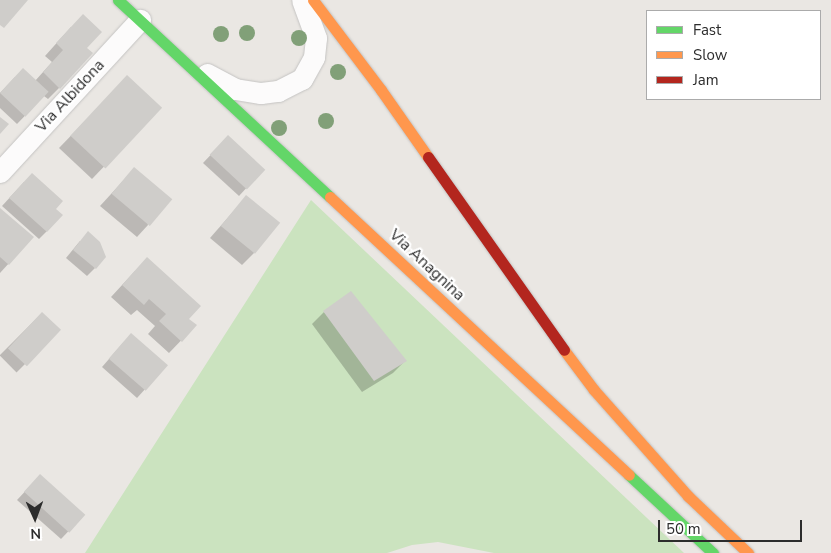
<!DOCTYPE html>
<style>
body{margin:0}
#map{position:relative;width:831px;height:553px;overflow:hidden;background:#eae7e3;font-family:"Nunito Sans",sans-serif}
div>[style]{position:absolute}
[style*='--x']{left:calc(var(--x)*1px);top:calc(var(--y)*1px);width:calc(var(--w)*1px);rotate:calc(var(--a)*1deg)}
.green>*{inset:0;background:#cbe3bf}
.shadow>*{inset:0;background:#0003;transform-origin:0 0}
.building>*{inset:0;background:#cfcdca;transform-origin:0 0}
.roads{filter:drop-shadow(0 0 1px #c4c3c2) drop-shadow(0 0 1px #c4c3c2)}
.street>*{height:21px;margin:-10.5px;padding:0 10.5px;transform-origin:10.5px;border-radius:10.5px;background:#fcfbfb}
.fast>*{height:11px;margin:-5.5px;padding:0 5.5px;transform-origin:5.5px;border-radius:5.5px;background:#63d668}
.slow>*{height:11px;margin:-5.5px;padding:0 5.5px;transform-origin:5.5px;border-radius:5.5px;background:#ff974d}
.jam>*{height:11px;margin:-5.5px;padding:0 5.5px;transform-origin:5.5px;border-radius:5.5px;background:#b3261e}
.trees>*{width:16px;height:16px;margin:-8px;border-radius:50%;background:#81a078}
span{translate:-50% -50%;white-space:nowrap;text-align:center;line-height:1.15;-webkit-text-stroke:4.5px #fff;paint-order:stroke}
.street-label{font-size:16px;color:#2c2c2c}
.legend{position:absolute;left:646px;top:10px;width:175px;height:90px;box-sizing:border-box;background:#fff;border:1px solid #ababab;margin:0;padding:6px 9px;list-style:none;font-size:15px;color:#2c2c2c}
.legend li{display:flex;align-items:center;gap:10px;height:25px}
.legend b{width:25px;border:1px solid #ababab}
.north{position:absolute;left:10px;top:493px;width:50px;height:50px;-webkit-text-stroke:4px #fff;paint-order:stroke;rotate:178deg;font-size:14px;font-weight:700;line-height:20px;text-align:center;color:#2c2c2c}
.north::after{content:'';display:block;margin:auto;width:18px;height:22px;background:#2c2c2c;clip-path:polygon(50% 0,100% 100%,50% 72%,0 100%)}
.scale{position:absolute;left:658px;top:520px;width:144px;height:22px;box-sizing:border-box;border:2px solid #2c2c2c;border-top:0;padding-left:6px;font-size:15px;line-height:18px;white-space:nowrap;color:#2c2c2c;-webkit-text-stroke:4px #fff;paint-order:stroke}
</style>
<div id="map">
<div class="green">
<i style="clip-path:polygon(311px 200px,684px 553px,494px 553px,438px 542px,412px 545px,387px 553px,85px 553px)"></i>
</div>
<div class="shadow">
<i style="clip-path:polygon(71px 27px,85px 48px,59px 88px,48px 99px,44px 96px,17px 124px,0 108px,0 93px,15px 77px,35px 81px,52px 62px,45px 56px)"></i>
<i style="clip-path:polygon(116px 89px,160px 108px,92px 179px,59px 148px)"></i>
<i style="clip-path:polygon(220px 145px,263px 170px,239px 196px,203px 163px)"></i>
<i style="clip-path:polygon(134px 169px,148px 225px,137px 237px,100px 206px)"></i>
<i style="clip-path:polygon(24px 182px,54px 209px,47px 231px,39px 239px,2px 206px)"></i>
<i style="clip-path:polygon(246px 197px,254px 253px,242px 265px,210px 238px)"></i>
<i style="clip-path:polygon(0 210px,32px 238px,0 273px)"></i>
<i style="clip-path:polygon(80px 241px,95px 268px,87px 276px,66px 258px)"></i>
<i style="clip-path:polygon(135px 271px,195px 326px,169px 353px,148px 334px,155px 326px,137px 310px,131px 315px,111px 297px)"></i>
<i style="clip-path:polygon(324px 312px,405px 361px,393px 373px,362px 392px,312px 324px)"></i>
<i style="left:42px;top:313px;width:24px;height:60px;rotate:45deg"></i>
<i style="clip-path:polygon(123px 343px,166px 366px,137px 398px,102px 367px)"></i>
<i style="clip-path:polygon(32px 484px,84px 515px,61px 539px,17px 500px)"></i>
</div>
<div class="building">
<i style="clip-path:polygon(0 0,28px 0,4px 28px,0 25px)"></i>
<i style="clip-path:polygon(83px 14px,102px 32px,87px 48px,93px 53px,60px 89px,43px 72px,63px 50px,56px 43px)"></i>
<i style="left:23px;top:68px;width:35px;height:34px;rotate:43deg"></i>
<i style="left:127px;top:75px;width:48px;height:83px;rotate:43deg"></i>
<i style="clip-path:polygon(0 117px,9px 124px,0 134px)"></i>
<i style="left:228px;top:135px;width:51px;height:27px;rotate:43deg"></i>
<i style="left:134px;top:167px;width:50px;height:35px;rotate:40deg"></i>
<i style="clip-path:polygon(32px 173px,63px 201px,56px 209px,63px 215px,47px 232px,9px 198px)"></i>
<i style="left:246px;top:195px;width:44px;height:40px;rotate:39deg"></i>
<i style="clip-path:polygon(0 208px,34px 237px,9px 265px,0 257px)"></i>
<i style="clip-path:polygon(88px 231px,100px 242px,106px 257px,96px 269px,73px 250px)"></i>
<i style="clip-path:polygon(147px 257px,201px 306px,189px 319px,197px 325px,182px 342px,159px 321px,166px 314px,149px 299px,144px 305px,122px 285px)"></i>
<i style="clip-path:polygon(351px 291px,407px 361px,374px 381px,323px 311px)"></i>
<i style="left:42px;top:312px;width:26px;height:50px;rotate:43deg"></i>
<i style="left:131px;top:333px;width:49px;height:34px;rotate:41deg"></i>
<i style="left:40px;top:474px;width:61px;height:24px;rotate:42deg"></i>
</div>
<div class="roads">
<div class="street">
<i style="--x:207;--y:74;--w:32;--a:28"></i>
<i style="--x:235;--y:89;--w:26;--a:9"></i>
<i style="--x:261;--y:93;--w:17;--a:-7"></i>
<i style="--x:278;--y:91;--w:27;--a:-27"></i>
<i style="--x:302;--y:79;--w:25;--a:-61"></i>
<i style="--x:314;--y:57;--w:19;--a:-84"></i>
<i style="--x:316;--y:38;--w:40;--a:-110.2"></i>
<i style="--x:0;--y:172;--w:207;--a:-47.4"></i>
</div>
<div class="fast">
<i style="--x:118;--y:0;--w:289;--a:42.9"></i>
<i style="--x:629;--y:475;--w:115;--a:42.9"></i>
</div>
<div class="slow">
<i style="--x:313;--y:0;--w:113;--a:52.9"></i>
<i style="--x:381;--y:90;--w:82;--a:55"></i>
<i style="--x:330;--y:197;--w:408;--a:42.9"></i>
<i style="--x:564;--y:350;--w:50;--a:53.1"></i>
<i style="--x:594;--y:390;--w:142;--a:48.4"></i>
<i style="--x:688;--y:496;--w:83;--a:43.5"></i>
</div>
<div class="jam">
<i style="--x:428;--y:157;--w:236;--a:54.8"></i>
</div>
</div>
<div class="trees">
<i style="left:247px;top:33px"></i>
<i style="left:221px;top:34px"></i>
<i style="left:299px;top:38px"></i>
<i style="left:338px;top:72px"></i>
<i style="left:326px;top:121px"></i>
<i style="left:279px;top:128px"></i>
</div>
<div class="street-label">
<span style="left:70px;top:96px;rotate:-47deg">Via Albidona</span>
<span style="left:427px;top:265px;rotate:43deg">Via Anagnina</span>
</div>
<ul class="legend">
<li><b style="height:6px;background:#63d668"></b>Fast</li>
<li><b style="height:6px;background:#ff974d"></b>Slow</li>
<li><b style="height:6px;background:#b3261e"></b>Jam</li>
</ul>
<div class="north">N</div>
<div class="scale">50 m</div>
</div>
